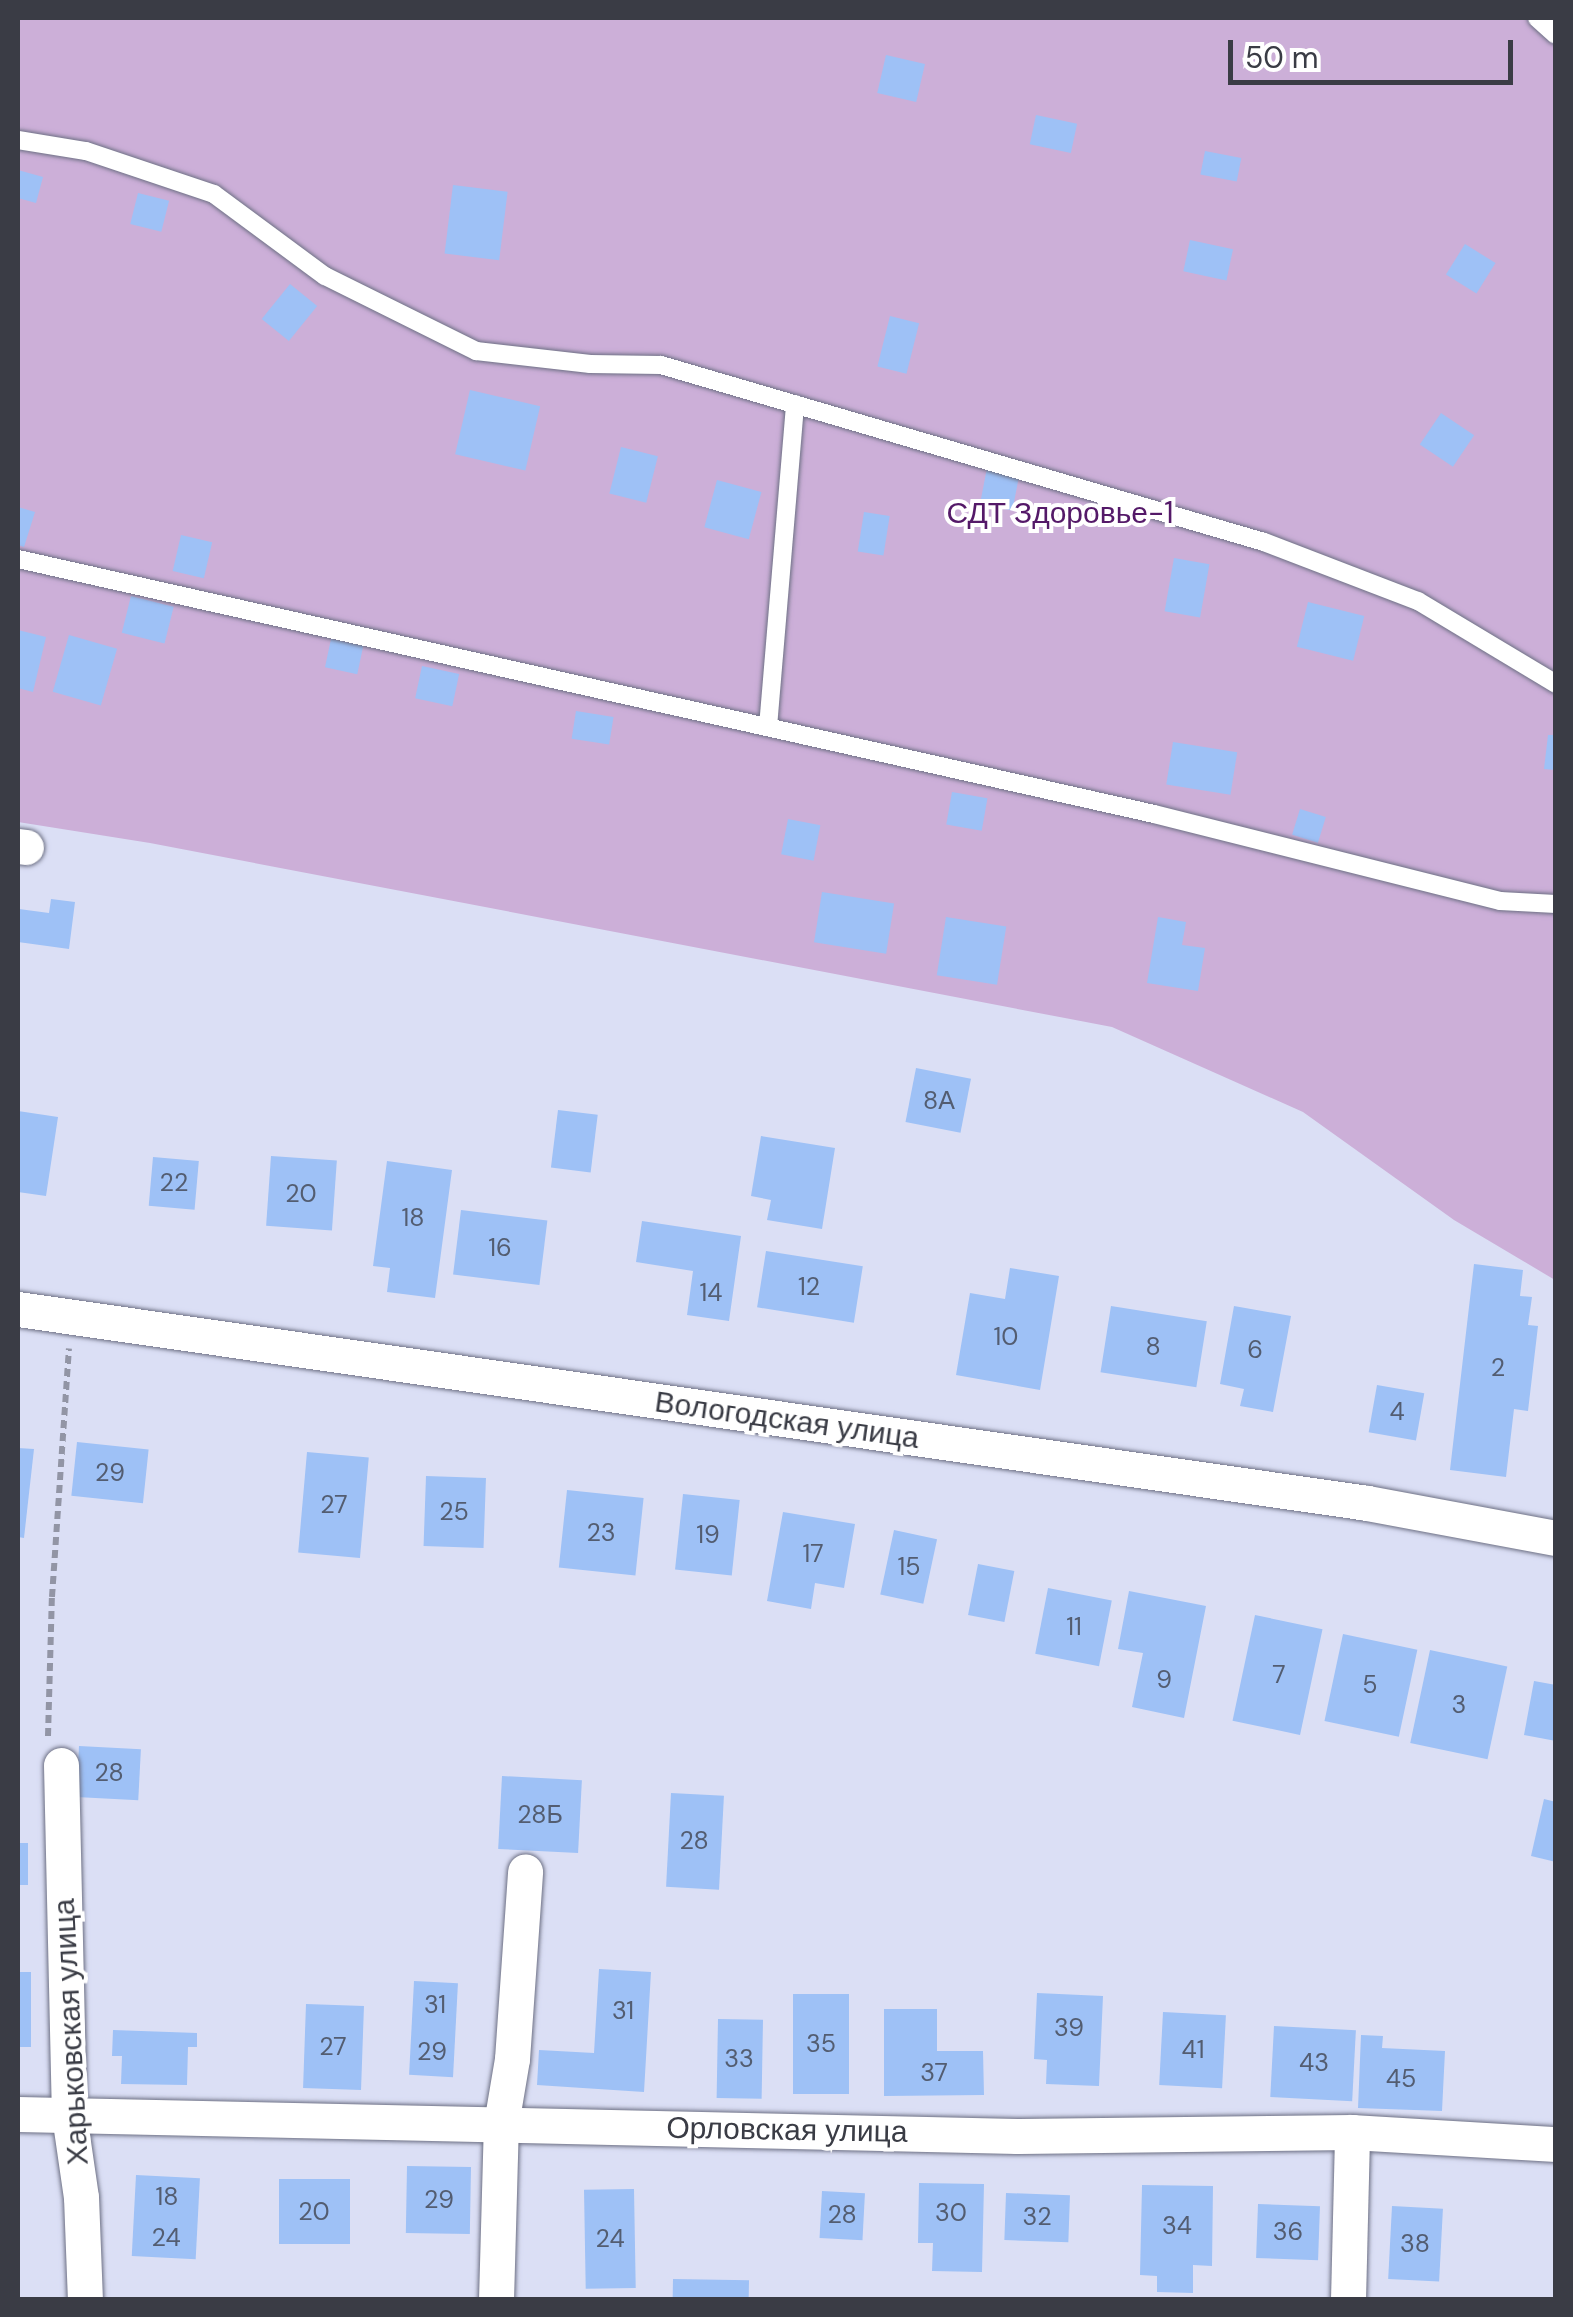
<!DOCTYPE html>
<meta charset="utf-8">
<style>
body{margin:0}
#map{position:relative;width:1573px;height:2317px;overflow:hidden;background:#dbdff5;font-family:"DM Sans",sans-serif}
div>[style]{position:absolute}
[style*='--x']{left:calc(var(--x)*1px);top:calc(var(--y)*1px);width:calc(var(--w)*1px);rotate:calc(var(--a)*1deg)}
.green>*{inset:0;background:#ccafd8}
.building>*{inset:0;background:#9ec1f6;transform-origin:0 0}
.path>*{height:6px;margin-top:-3px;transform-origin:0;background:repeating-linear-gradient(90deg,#9295a5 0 8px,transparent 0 13px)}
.roads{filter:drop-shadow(0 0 2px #6d7084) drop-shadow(0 0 2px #6d7084)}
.lane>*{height:18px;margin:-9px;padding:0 9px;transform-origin:9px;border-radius:9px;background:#fff}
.street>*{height:35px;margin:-17.5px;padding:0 17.5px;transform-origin:17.5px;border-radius:17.5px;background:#fff}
span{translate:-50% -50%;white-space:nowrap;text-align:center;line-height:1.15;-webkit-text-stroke:8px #fff;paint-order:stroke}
.number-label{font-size:25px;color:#535d71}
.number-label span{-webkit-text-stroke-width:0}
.park-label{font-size:30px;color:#541968}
.street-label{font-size:30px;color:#3a3c45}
.frame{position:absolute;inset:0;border:20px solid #3a3c45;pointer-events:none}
.scale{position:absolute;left:1228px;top:40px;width:285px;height:45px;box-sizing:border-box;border:5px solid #3a3c45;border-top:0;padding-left:12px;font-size:30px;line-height:35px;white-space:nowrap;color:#3a3c45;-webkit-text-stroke:8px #fff;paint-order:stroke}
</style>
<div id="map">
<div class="green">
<i style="clip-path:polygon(18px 18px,1555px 18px,1555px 1280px,1454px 1220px,1303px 1112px,1112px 1027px,150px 843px,18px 822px)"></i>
</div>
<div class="building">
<i style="left:886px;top:55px;width:40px;height:39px;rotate:13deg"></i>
<i style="left:1036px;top:115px;width:42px;height:30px;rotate:12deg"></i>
<i style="left:1205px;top:151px;width:37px;height:24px;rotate:11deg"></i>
<i style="clip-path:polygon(18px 170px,43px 177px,36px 203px,18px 198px)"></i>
<i style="left:453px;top:185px;width:55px;height:69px;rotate:7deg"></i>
<i style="left:138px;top:193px;width:32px;height:32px;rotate:14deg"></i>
<i style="left:1190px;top:240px;width:44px;height:32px;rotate:12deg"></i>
<i style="left:1465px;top:244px;width:36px;height:36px;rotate:32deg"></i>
<i style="left:290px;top:284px;width:35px;height:45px;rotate:39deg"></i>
<i style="left:890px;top:316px;width:30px;height:52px;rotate:14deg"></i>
<i style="left:470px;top:390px;width:72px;height:66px;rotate:13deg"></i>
<i style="left:1441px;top:413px;width:40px;height:38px;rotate:34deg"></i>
<i style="left:621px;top:447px;width:38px;height:48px;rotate:14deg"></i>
<i style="left:987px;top:468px;width:33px;height:37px;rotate:11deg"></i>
<i style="left:717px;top:480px;width:46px;height:49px;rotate:15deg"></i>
<i style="clip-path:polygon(18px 507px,35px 512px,24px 547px,18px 545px)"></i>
<i style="left:864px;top:512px;width:26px;height:40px;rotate:9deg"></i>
<i style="left:181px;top:535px;width:32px;height:37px;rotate:13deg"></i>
<i style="left:1174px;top:558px;width:36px;height:54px;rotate:10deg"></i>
<i style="left:131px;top:596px;width:44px;height:38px;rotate:14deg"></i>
<i style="left:1308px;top:602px;width:58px;height:46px;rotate:14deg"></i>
<i style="clip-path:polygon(18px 630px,46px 637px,33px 692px,18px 688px)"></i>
<i style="left:69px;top:635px;width:50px;height:59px;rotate:16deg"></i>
<i style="left:331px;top:639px;width:33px;height:29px;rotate:12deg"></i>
<i style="left:422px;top:666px;width:38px;height:33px;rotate:12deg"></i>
<i style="left:576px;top:711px;width:38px;height:28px;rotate:9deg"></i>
<i style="clip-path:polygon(1548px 735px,1556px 735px,1556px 770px,1544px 769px)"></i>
<i style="left:1173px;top:742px;width:65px;height:43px;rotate:9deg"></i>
<i style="left:952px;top:792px;width:36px;height:33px;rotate:10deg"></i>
<i style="left:1300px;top:809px;width:27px;height:27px;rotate:17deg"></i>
<i style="left:788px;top:819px;width:33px;height:36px;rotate:11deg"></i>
<i style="left:822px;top:892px;width:73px;height:51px;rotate:9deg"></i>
<i style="clip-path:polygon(51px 899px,75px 902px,69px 949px,18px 942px,19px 909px,49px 913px)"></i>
<i style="left:946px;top:917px;width:61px;height:59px;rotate:9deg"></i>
<i style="clip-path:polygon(1158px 917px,1186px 922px,1182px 945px,1205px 948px,1198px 991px,1147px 983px)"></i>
<i style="left:916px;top:1068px;width:56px;height:55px;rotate:11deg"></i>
<i style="left:558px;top:1110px;width:40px;height:58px;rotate:7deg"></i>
<i style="clip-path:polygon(18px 1111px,58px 1117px,46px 1196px,18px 1192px)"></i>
<i style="clip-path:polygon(761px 1136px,835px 1148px,822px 1229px,767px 1220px,771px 1200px,751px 1196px)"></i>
<i style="left:271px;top:1156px;width:66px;height:70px;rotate:4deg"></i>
<i style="left:153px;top:1157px;width:46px;height:49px;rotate:5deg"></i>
<i style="clip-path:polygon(387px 1161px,452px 1170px,435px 1298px,387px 1292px,390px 1268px,373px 1266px)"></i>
<i style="left:461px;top:1210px;width:87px;height:65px;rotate:7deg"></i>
<i style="clip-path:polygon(642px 1221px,741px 1236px,729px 1321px,687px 1315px,693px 1271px,636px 1262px)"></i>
<i style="left:766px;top:1251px;width:98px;height:57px;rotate:9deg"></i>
<i style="clip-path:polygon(1474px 1264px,1523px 1270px,1520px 1296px,1532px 1297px,1528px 1325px,1538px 1326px,1528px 1411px,1514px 1409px,1506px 1477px,1450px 1470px)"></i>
<i style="clip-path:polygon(1010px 1268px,1059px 1276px,1040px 1390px,956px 1375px,970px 1293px,1005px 1299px)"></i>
<i style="left:1111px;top:1306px;width:97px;height:67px;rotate:9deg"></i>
<i style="clip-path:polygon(1234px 1306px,1291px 1316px,1273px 1412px,1240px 1406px,1244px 1389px,1220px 1384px)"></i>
<i style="left:1377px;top:1385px;width:48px;height:48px;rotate:10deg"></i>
<i style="left:77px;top:1442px;width:72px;height:54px;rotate:6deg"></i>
<i style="clip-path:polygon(18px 1448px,34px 1449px,24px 1538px,18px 1537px)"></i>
<i style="left:307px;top:1452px;width:62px;height:101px;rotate:5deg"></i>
<i style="left:426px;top:1476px;width:60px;height:70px;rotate:2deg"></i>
<i style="left:567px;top:1490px;width:77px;height:78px;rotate:6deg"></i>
<i style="left:683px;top:1494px;width:57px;height:76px;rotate:6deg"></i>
<i style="clip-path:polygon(783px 1512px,855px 1524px,844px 1588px,815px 1583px,811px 1609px,767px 1601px)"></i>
<i style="left:894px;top:1530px;width:44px;height:66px;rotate:12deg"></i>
<i style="left:978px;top:1564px;width:37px;height:52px;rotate:11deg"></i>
<i style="left:1048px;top:1588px;width:65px;height:67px;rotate:11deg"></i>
<i style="clip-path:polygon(1129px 1591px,1206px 1606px,1184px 1718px,1132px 1707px,1143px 1653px,1118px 1649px)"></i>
<i style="left:1255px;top:1615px;width:69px;height:108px;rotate:12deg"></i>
<i style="left:1343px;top:1634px;width:76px;height:89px;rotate:12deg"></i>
<i style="left:1430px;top:1650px;width:79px;height:95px;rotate:12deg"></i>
<i style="clip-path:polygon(1534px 1681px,1556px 1685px,1556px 1741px,1524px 1735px)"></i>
<i style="left:79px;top:1746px;width:62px;height:51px;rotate:3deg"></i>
<i style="left:502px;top:1776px;width:80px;height:73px;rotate:3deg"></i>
<i style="left:671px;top:1793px;width:53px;height:94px;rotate:3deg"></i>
<i style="clip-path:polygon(1544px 1799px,1556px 1802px,1556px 1862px,1531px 1856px)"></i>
<i style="left:18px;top:1843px;width:10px;height:42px"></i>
<i style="clip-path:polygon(599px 1969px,651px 1972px,644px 2092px,537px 2085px,539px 2050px,594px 2053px)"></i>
<i style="left:18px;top:1972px;width:13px;height:75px"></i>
<i style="left:414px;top:1981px;width:44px;height:94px;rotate:3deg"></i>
<i style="clip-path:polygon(1037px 1993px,1103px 1996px,1099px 2086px,1046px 2084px,1047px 2060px,1034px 2059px)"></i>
<i style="left:793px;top:1994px;width:56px;height:100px"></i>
<i style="left:306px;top:2004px;width:58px;height:84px;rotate:2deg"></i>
<i style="clip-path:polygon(884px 2009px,937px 2009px,937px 2051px,983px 2051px,984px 2095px,884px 2096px)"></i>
<i style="left:1163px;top:2012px;width:63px;height:73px;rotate:3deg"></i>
<i style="left:718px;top:2019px;width:45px;height:79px;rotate:1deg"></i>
<i style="left:1274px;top:2026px;width:82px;height:71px;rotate:3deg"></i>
<i style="clip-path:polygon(113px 2030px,197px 2033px,197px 2047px,188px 2047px,187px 2085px,121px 2084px,122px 2056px,112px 2056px)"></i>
<i style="clip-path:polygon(1361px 2035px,1383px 2036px,1382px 2048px,1445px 2051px,1442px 2111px,1358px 2108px)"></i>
<i style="left:407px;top:2166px;width:64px;height:67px;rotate:1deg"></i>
<i style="left:136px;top:2175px;width:64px;height:81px;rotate:3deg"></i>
<i style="left:279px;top:2179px;width:71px;height:65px"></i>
<i style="clip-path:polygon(919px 2183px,984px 2184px,982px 2272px,932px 2271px,933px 2243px,918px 2243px)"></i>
<i style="clip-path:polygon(1142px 2185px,1213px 2186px,1212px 2266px,1193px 2265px,1193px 2293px,1157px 2292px,1157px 2276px,1140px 2275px)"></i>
<i style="left:634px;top:2189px;width:99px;height:50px;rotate:89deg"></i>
<i style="left:822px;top:2191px;width:43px;height:47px;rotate:3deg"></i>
<i style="left:1006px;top:2193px;width:64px;height:47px;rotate:2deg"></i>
<i style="left:1258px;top:2204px;width:62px;height:54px;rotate:2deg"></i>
<i style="left:1392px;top:2206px;width:51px;height:73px;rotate:3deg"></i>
<i style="left:673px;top:2279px;width:76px;height:21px;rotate:1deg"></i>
</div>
<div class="path">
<i style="--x:48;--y:1736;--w:139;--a:-88.4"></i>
<i style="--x:52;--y:1597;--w:249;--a:-86.1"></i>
</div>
<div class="roads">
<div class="lane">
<i style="--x:1537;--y:18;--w:25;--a:42"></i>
<i style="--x:18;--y:140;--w:69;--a:9.2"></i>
<i style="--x:86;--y:151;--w:135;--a:18.6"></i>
<i style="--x:214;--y:194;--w:138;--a:36.5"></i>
<i style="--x:325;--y:276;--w:169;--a:26.4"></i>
<i style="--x:476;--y:351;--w:115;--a:6.5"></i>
<i style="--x:590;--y:364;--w:71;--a:0.8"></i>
<i style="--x:661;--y:365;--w:628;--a:16.36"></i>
<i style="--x:1264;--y:542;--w:165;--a:21"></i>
<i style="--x:1418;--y:601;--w:161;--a:31"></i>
<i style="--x:18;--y:559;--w:1164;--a:12.65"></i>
<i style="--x:1154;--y:814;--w:357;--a:14.1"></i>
<i style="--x:1500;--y:901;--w:56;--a:3.1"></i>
<i style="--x:768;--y:727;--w:324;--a:-85.2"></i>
</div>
<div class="street">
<i style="--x:18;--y:846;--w:8;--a:7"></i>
<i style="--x:18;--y:1309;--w:1363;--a:8.18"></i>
<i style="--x:1367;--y:1503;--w:192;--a:10.5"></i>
<i style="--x:61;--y:1765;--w:350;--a:88.7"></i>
<i style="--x:69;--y:2115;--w:83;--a:81.7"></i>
<i style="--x:81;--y:2197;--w:103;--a:87.8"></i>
<i style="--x:18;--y:2114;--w:999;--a:1.26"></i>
<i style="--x:1017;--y:2136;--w:335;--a:-0.7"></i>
<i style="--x:1352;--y:2132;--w:204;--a:3.4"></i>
<i style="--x:496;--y:2300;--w:176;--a:-88.4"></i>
<i style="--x:501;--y:2124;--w:66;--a:-80.4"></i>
<i style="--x:512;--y:2059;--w:188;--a:-86"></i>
<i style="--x:1348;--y:2300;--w:168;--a:-88.6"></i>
</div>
</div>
<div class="number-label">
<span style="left:939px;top:1101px">8А</span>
<span style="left:174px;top:1183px">22</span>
<span style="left:301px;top:1194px">20</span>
<span style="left:413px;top:1218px">18</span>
<span style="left:500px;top:1248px">16</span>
<span style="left:809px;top:1287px">12</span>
<span style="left:711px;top:1293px">14</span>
<span style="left:1006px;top:1337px">10</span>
<span style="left:1153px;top:1347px">8</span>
<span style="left:1255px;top:1350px">6</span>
<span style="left:1498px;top:1368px">2</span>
<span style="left:1397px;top:1412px">4</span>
<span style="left:110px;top:1473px">29</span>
<span style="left:334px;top:1505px">27</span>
<span style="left:454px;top:1512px">25</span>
<span style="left:601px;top:1533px">23</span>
<span style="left:708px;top:1535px">19</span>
<span style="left:813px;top:1554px">17</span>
<span style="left:909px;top:1567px">15</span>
<span style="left:1074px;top:1627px">11</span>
<span style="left:1279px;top:1675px">7</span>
<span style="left:1164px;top:1680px">9</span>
<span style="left:1370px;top:1685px">5</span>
<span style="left:1459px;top:1705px">3</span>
<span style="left:109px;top:1773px">28</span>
<span style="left:540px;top:1815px">28Б</span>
<span style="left:694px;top:1841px">28</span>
<span style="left:435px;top:2005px">31</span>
<span style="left:623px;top:2011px">31</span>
<span style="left:1069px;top:2028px">39</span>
<span style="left:821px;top:2044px">35</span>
<span style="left:333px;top:2047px">27</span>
<span style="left:1193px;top:2050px">41</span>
<span style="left:432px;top:2052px">29</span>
<span style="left:739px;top:2059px">33</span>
<span style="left:1314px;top:2063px">43</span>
<span style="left:934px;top:2073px">37</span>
<span style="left:1401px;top:2079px">45</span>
<span style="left:167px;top:2197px">18</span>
<span style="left:439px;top:2200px">29</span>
<span style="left:314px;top:2212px">20</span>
<span style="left:951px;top:2213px">30</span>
<span style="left:842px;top:2215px">28</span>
<span style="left:1037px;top:2217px">32</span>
<span style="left:1177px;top:2226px">34</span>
<span style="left:1288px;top:2232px">36</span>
<span style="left:166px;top:2238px">24</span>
<span style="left:610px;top:2239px">24</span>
<span style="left:1415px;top:2244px">38</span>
</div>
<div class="park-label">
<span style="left:1060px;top:513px">СДТ Здоровье-1</span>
</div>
<div class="street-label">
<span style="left:787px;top:1420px;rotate:8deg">Вологодская улица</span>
<span style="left:71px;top:2032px;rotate:-93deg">Харьковская улица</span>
<span style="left:787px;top:2130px;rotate:1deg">Орловская улица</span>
</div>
<div class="frame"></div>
<div class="scale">50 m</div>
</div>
